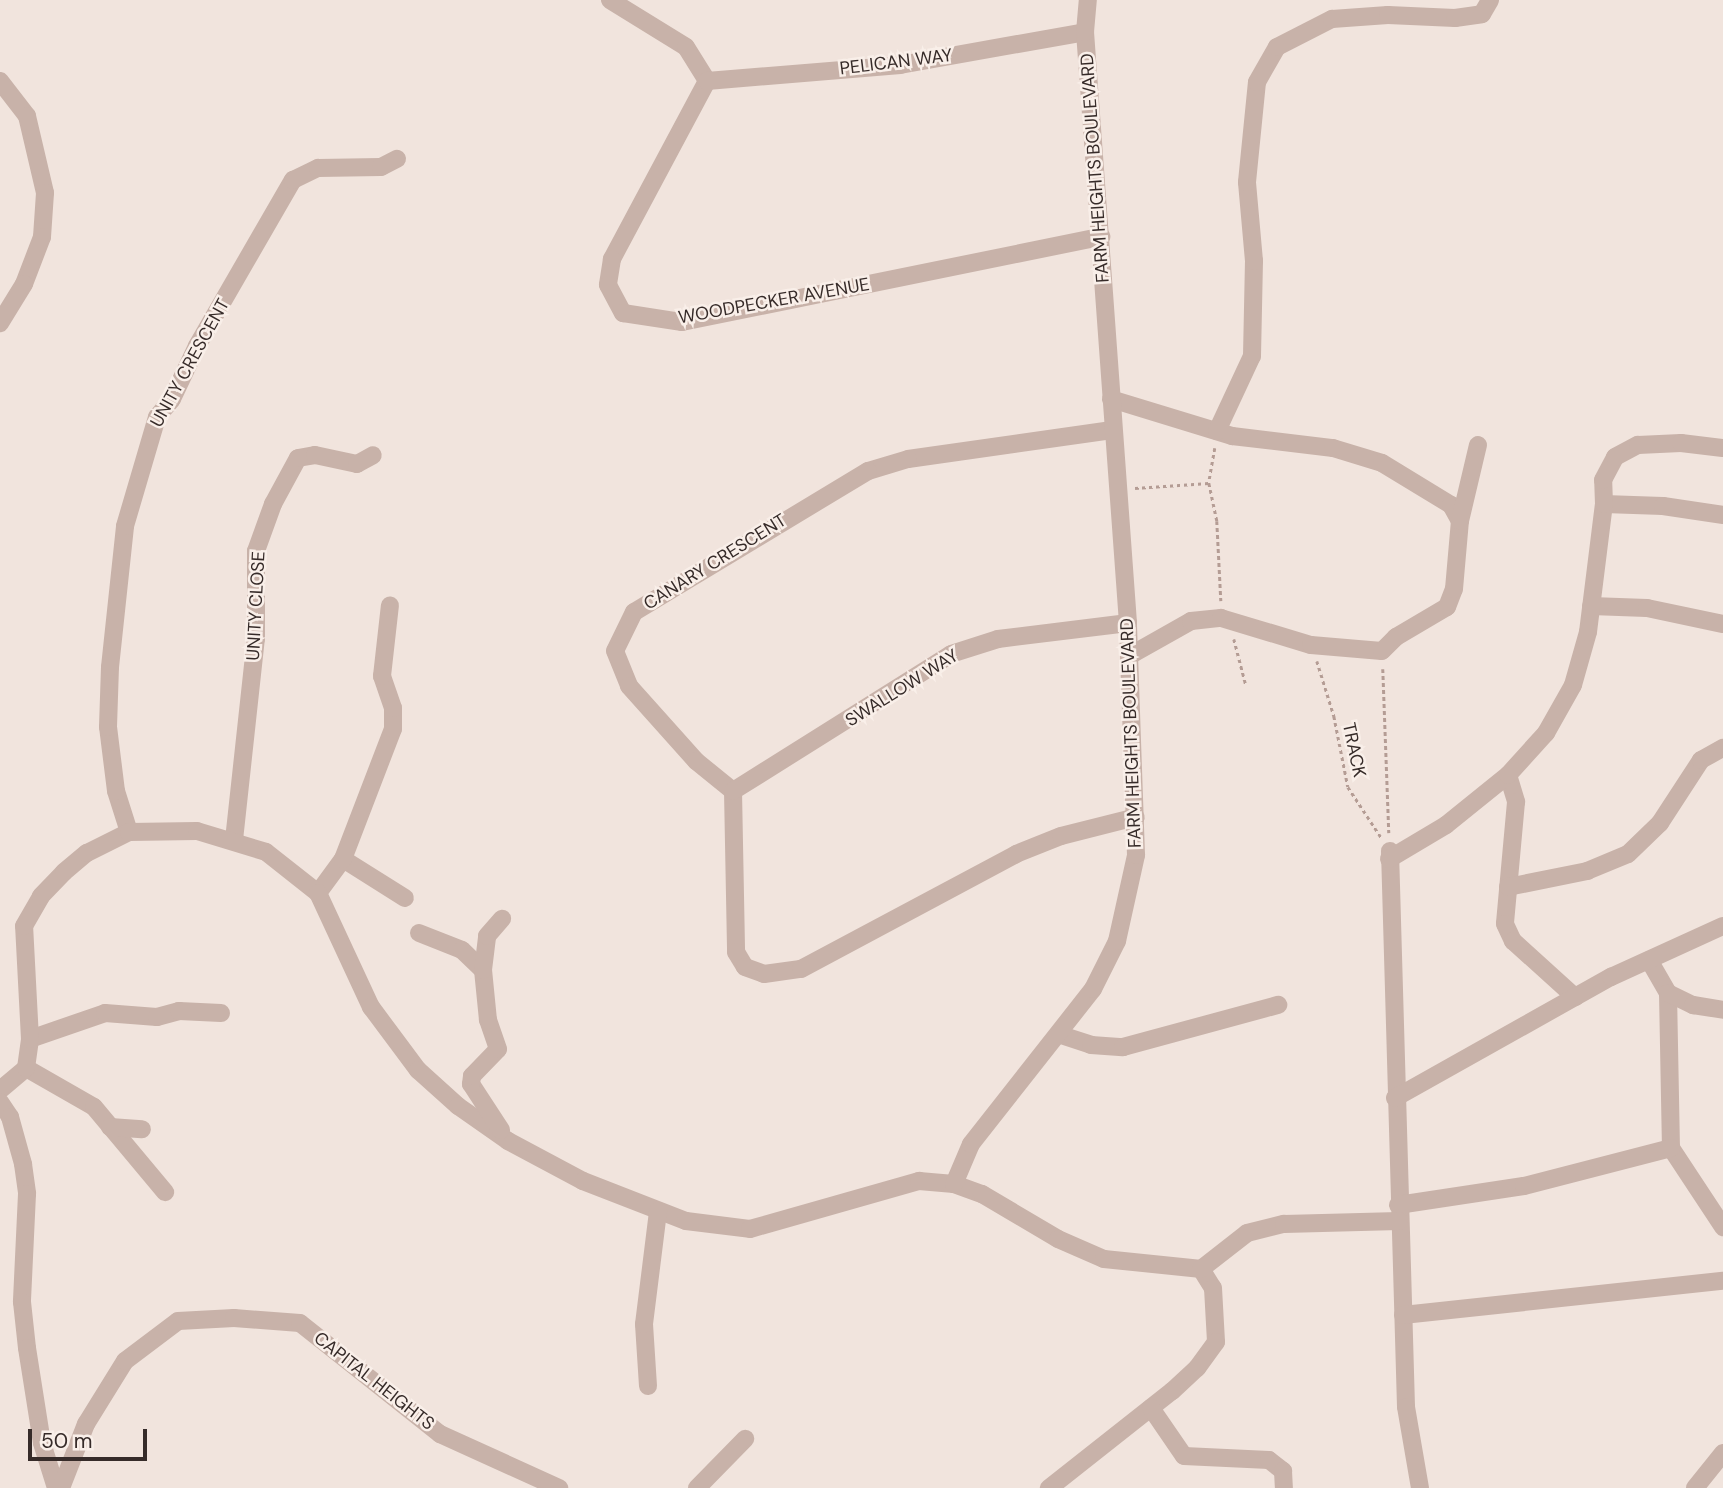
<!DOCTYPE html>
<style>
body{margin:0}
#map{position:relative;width:1723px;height:1488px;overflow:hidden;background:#f1e4dd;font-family:"DM Sans",sans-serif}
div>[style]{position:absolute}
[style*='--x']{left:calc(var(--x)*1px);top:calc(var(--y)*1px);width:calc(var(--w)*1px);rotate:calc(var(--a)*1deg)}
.path>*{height:2.5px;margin-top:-1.25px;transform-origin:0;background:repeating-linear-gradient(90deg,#b49c94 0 3.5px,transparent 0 7px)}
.minor>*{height:18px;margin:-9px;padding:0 9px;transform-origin:9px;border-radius:9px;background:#c8b2a9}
span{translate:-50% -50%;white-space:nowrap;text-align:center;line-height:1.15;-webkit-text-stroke:5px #f9efe9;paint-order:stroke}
.street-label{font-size:18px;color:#362b29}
.scale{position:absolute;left:28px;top:1429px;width:119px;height:32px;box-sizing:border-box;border:4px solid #362b29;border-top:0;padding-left:9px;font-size:21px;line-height:24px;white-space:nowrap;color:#362b29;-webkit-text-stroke:5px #f9efe9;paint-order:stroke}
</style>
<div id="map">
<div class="path">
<i style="--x:1215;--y:448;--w:36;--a:100"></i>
<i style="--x:1209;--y:483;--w:39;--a:78"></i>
<i style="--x:1217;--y:521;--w:80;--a:87.1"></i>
<i style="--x:1135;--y:488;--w:74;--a:-3.9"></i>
<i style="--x:1234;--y:639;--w:48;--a:75.4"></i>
<i style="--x:1317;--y:661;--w:58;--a:72.8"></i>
<i style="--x:1334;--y:716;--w:72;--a:78.8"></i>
<i style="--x:1348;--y:787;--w:60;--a:56.6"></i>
<i style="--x:1383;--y:669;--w:164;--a:87.9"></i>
</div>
<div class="minor">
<i style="--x:610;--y:0;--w:89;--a:31.7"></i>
<i style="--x:686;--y:47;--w:40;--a:58"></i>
<i style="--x:707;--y:81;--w:202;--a:118.1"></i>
<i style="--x:612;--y:259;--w:26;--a:99"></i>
<i style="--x:608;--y:285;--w:32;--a:62"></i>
<i style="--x:623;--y:313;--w:60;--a:8.7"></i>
<i style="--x:682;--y:322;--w:428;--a:-11.5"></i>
<i style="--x:0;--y:81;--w:44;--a:52.4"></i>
<i style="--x:27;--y:116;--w:79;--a:76.8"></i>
<i style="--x:45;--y:193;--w:44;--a:93.9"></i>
<i style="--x:42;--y:237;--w:50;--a:111"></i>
<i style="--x:24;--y:284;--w:46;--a:121.6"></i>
<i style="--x:707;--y:81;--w:194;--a:-4.7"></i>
<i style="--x:900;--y:65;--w:188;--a:-10.1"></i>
<i style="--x:1111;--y:399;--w:127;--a:17"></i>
<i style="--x:1232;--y:436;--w:102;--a:6.8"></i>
<i style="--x:1333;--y:448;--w:51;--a:17"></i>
<i style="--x:1382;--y:463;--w:81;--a:31.3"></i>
<i style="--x:1451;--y:505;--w:18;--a:61"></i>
<i style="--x:1112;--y:430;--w:206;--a:171.9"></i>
<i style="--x:908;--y:459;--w:42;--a:163.3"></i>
<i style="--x:868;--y:471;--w:273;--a:148.9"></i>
<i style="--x:634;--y:612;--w:43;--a:116"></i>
<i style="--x:615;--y:651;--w:38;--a:68"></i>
<i style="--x:629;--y:686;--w:101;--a:48.2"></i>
<i style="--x:696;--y:761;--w:48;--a:39"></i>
<i style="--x:733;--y:791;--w:161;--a:88.9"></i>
<i style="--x:736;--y:952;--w:17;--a:59"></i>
<i style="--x:745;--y:967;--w:20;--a:20"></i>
<i style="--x:764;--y:974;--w:37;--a:-8"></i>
<i style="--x:801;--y:969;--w:244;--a:-28.1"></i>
<i style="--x:1016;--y:854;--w:48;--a:-21.8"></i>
<i style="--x:1061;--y:836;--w:77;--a:-14.2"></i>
<i style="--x:1217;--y:431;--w:83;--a:-65"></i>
<i style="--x:1252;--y:356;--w:95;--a:-88.8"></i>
<i style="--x:1254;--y:261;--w:79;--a:-95.1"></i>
<i style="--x:1247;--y:182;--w:100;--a:-84.3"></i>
<i style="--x:1257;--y:82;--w:40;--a:-60.3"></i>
<i style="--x:1277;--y:47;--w:62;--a:-27"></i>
<i style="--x:1332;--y:19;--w:56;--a:-4.1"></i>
<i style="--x:1388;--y:15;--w:67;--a:2.6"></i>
<i style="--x:1455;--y:18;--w:27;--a:-8"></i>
<i style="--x:1482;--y:14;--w:16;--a:-60"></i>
<i style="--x:1604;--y:504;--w:59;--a:1.9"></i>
<i style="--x:1663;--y:506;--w:61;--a:8.5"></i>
<i style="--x:1591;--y:606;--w:56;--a:2"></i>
<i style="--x:1647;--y:608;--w:78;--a:11.9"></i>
<i style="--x:1129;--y:656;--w:71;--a:-29.4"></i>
<i style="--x:1191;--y:621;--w:30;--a:-6"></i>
<i style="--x:1221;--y:618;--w:94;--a:16.7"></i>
<i style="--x:1311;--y:645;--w:71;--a:4.8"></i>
<i style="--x:1382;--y:651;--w:20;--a:-45"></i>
<i style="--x:1396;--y:637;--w:59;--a:-30.5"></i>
<i style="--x:1447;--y:607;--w:19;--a:-69"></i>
<i style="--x:1454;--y:589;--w:68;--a:-85"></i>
<i style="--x:1460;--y:521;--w:78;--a:-76.7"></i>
<i style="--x:1508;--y:775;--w:28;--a:73"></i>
<i style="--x:1516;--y:802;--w:122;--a:95.2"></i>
<i style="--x:1505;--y:924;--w:19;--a:65"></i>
<i style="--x:1513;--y:941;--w:84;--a:42.1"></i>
<i style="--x:733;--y:791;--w:257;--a:-32.1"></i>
<i style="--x:951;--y:654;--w:49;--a:-17.7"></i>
<i style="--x:998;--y:639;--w:131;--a:-7"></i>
<i style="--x:129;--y:832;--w:43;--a:-107.6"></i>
<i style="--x:116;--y:791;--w:64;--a:-97.1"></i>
<i style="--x:108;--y:727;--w:60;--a:-88.1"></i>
<i style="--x:110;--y:667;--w:142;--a:-83.9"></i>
<i style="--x:125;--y:526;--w:114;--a:-73.6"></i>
<i style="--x:157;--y:417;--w:23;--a:-50"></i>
<i style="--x:172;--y:399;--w:59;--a:-64.7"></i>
<i style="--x:197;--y:346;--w:192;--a:-60"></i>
<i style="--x:293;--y:180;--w:28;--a:-26"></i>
<i style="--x:318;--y:168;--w:63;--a:-0.9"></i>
<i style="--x:381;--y:167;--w:18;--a:-27"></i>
<i style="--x:234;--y:840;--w:202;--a:-83.8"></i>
<i style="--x:256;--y:639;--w:88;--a:-90"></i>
<i style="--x:256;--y:551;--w:50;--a:-70.1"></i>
<i style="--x:273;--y:504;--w:52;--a:-61.5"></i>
<i style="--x:298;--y:458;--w:17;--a:-10"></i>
<i style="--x:315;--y:455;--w:43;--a:12.1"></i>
<i style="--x:357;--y:464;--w:18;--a:-29"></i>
<i style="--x:1390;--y:851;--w:556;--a:88.35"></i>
<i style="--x:1406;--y:1407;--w:82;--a:80.2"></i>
<i style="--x:343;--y:859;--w:73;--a:32.2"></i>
<i style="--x:1389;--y:859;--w:66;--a:-30.8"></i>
<i style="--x:1446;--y:825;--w:80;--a:-38.9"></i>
<i style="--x:1508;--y:775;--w:57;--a:-47.9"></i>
<i style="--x:1546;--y:733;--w:55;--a:-60.6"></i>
<i style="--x:1573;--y:685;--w:55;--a:-74.2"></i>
<i style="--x:1588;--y:632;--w:129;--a:-82.9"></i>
<i style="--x:1604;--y:504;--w:24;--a:-92"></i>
<i style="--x:1603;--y:480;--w:26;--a:-62"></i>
<i style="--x:1615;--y:457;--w:26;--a:-28"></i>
<i style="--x:1638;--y:445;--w:43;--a:-2.7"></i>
<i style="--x:1681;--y:443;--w:42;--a:6.8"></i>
<i style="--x:1508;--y:887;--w:81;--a:-11.4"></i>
<i style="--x:1587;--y:871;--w:44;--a:-22.5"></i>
<i style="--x:1628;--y:854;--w:45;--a:-44.1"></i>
<i style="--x:1660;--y:823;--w:75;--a:-56.9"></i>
<i style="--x:1701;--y:760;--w:25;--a:-29"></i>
<i style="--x:318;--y:893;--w:42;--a:-53.7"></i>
<i style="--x:343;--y:859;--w:139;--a:-69"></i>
<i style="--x:393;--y:729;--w:21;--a:-90"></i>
<i style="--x:393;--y:708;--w:34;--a:-109"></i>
<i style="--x:382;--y:676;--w:71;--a:-83.6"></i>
<i style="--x:419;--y:933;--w:46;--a:21.6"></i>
<i style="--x:462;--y:950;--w:29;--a:44"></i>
<i style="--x:1649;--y:960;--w:38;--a:60"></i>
<i style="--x:1668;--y:993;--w:155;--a:88.9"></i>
<i style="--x:1671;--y:1148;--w:95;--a:56.6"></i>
<i style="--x:1668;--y:993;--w:28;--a:26"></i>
<i style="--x:1693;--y:1005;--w:30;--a:9"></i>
<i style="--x:1061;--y:1035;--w:32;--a:18"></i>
<i style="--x:1091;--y:1045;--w:32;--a:4"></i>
<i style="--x:1123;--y:1047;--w:161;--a:-15.2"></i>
<i style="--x:30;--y:1039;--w:79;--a:-19.1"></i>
<i style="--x:105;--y:1013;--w:52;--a:4.4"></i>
<i style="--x:157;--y:1017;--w:23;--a:-15"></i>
<i style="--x:179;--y:1011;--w:42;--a:2.7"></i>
<i style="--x:26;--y:1068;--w:78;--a:29.8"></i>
<i style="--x:94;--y:1107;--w:111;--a:50.1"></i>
<i style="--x:0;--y:1090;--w:34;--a:-40"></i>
<i style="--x:26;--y:1068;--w:29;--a:-82"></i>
<i style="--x:30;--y:1039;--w:113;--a:-93"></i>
<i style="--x:24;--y:926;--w:34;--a:-60"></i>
<i style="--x:41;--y:896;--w:33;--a:-46"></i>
<i style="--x:64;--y:872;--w:30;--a:-40"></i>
<i style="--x:87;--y:853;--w:47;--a:-26.6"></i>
<i style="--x:129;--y:832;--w:68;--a:-0.8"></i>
<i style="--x:197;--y:831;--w:72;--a:16.9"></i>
<i style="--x:266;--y:852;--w:66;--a:38.3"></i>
<i style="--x:318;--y:893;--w:126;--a:65.1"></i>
<i style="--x:371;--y:1007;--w:79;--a:53.3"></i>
<i style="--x:418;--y:1070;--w:54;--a:42"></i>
<i style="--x:458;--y:1106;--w:61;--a:35"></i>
<i style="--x:508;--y:1141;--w:85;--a:28.1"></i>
<i style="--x:583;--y:1181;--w:110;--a:21.2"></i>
<i style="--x:686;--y:1221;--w:64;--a:7.1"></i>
<i style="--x:750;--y:1229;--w:176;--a:-15.9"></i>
<i style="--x:919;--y:1181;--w:35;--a:5"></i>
<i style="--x:954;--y:1184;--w:30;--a:20"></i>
<i style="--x:982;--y:1194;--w:88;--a:30.6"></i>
<i style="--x:1058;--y:1239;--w:50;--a:23.5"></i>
<i style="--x:1104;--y:1259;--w:98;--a:5.9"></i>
<i style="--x:1201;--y:1269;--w:22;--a:58"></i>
<i style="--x:1213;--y:1288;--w:54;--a:86.8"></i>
<i style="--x:1216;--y:1342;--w:32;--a:126"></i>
<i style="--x:1197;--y:1368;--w:34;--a:137"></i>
<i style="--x:1172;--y:1391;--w:157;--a:141.7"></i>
<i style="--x:1395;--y:1098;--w:248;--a:-29.3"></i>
<i style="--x:1611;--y:977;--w:123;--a:-24.5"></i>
<i style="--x:0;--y:1102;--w:18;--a:56"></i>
<i style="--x:10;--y:1117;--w:49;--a:74.5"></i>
<i style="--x:23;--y:1164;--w:30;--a:82"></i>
<i style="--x:27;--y:1194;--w:108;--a:92.7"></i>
<i style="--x:22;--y:1302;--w:46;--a:83.8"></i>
<i style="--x:27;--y:1348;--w:96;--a:81"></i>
<i style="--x:42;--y:1443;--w:47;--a:72.7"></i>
<i style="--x:110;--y:1127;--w:32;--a:4"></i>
<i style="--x:501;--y:1130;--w:55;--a:-123.1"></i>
<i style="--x:471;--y:1084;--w:8;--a:-83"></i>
<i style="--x:472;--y:1076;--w:37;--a:-46"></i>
<i style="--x:498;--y:1049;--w:31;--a:-109"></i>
<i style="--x:488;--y:1020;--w:50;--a:-95.7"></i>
<i style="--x:483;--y:970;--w:34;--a:-83"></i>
<i style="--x:487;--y:936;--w:23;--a:-49"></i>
<i style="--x:954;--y:1184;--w:43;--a:-67"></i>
<i style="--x:971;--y:1144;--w:197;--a:-51.8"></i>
<i style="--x:1093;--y:989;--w:54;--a:-63.4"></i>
<i style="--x:1117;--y:941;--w:88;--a:-77.5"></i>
<i style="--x:1136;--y:855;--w:232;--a:-92"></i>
<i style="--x:1128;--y:623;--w:593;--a:-94.16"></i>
<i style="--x:1085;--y:32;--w:32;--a:-85"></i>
<i style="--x:1398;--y:1205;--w:127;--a:-8.6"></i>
<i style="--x:1524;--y:1186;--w:152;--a:-14.5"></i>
<i style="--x:1201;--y:1269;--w:58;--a:-38"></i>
<i style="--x:1247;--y:1233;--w:38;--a:-14"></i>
<i style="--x:1284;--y:1224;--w:115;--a:-1.5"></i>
<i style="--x:1403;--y:1315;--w:322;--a:-6.1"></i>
<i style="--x:648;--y:1386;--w:62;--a:-93.7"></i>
<i style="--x:644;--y:1324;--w:114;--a:-82.9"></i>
<i style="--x:1151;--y:1408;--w:58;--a:55.5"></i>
<i style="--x:1184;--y:1456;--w:85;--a:2.7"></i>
<i style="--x:1269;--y:1460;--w:18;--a:38"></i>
<i style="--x:1283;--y:1471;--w:17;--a:87"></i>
<i style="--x:61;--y:1488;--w:69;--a:-68.7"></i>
<i style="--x:86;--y:1424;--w:74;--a:-58.2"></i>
<i style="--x:125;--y:1361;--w:66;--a:-37"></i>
<i style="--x:178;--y:1321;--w:56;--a:-3.1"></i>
<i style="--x:234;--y:1318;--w:66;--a:4.3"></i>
<i style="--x:300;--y:1323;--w:179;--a:38.4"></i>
<i style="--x:440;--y:1434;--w:131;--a:24.4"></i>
<i style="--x:697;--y:1488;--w:69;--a:-45.6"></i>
<i style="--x:1695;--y:1488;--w:45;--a:-51.3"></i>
</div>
<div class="street-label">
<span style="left:896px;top:62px;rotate:-7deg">PELICAN WAY</span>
<span style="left:1095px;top:168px;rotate:-94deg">FARM HEIGHTS BOULEVARD</span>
<span style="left:774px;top:301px;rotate:-10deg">WOODPECKER AVENUE</span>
<span style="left:190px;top:363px;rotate:-61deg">UNITY CRESCENT</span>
<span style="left:715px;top:562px;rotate:-32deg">CANARY CRESCENT</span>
<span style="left:256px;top:606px;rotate:-87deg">UNITY CLOSE</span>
<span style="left:902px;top:688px;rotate:-32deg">SWALLOW WAY</span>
<span style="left:1131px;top:733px;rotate:-92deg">FARM HEIGHTS BOULEVARD</span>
<span style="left:1354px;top:750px;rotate:78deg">TRACK</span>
<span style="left:374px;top:1381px;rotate:38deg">CAPITAL HEIGHTS</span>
</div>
<div class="scale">50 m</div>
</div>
